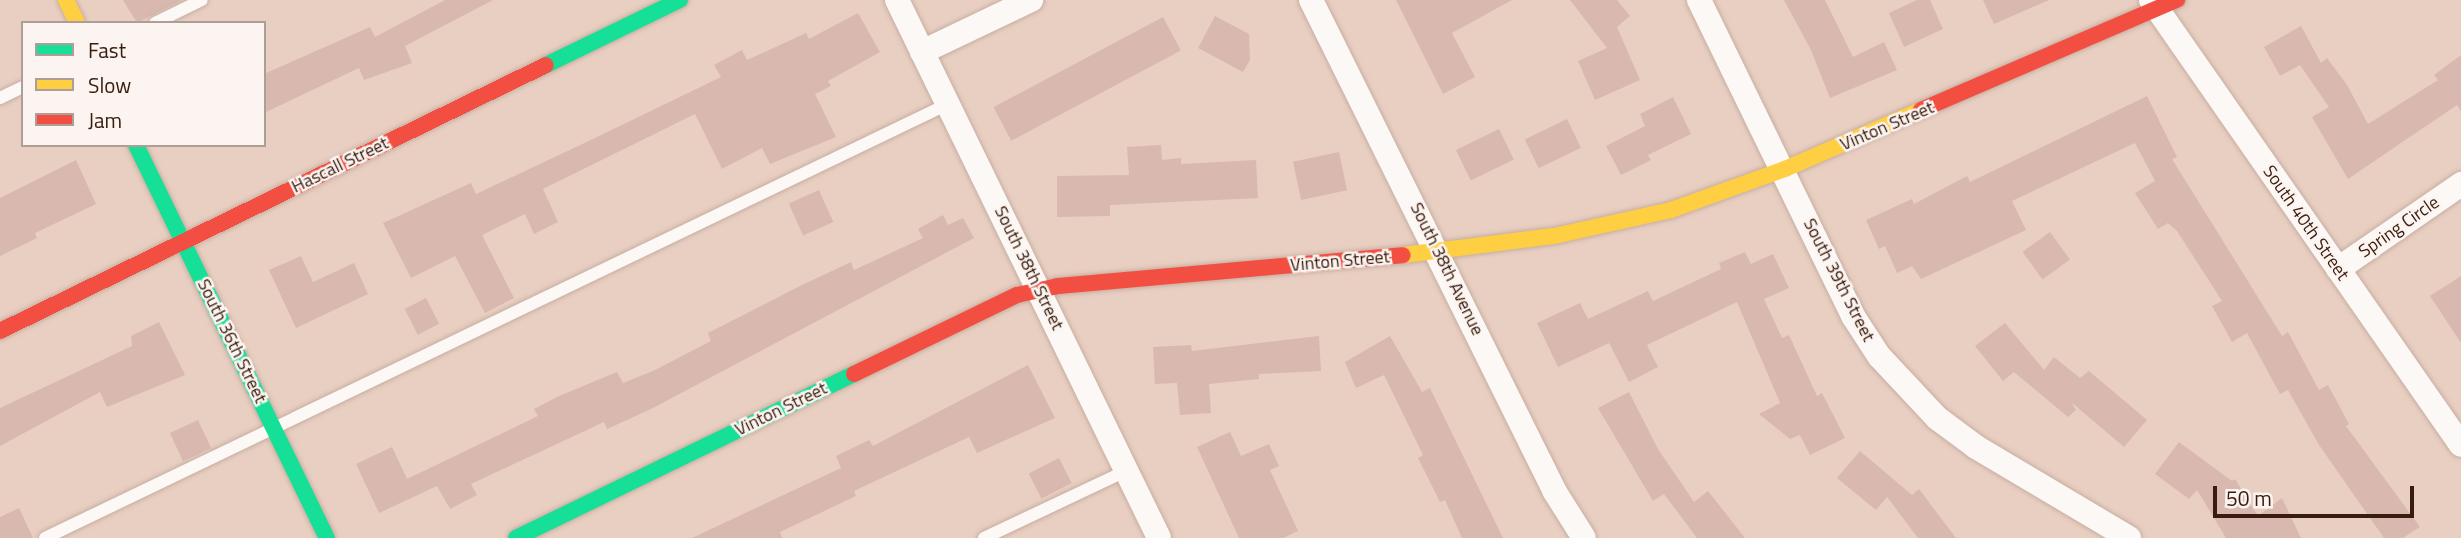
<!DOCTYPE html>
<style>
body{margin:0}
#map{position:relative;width:2461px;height:538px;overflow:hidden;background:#e9cfc2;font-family:"Titillium Web",sans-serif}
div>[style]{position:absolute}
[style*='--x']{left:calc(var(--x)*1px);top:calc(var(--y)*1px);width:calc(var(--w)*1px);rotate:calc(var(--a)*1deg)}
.building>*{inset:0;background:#d9b8b0;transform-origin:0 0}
.roads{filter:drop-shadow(0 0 2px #c7aea1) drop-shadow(0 0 2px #c7aea1)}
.lane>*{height:12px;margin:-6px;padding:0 6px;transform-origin:6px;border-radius:6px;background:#fcf8f6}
.street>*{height:24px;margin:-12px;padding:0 12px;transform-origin:12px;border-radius:12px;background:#fcf8f6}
.fast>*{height:16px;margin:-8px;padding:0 8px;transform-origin:8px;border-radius:8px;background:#16e098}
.slow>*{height:16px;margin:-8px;padding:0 8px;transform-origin:8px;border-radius:8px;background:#ffcf43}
.jam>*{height:16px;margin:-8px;padding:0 8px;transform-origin:8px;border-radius:8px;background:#f24e42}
span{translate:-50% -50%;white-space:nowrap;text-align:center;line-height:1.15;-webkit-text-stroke:5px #fcf4f0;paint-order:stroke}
.street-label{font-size:18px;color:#381c0d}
.legend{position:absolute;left:21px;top:21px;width:245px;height:126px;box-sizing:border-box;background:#fcf4f0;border:2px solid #ae9e95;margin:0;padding:9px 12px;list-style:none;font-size:21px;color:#381c0d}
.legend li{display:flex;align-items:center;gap:14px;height:35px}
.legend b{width:35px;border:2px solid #ae9e95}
.scale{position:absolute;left:2213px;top:486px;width:201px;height:32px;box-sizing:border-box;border:4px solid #381c0d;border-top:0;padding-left:9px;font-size:21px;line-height:24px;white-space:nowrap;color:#381c0d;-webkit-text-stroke:5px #fcf4f0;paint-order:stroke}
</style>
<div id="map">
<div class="building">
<i style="clip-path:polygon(123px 0,182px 0,137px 23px)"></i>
<i style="clip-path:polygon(445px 0,493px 0,405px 46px,412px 63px,364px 80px,359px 68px,264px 113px,264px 74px,370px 27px,375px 37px)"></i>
<i style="clip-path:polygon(1396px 0,1512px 0,1452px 33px,1475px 77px,1443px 94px)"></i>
<i style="clip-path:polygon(1570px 0,1617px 0,1630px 16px,1617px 27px,1640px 80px,1595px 100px,1578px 61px,1607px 48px)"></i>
<i style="clip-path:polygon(1784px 0,1825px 0,1853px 57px,1884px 42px,1897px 70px,1830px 98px,1811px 50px)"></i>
<i style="clip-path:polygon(1917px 0,1930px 0,1943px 29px,1904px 47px,1889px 13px)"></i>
<i style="clip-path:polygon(1983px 0,2049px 0,1994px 24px)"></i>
<i style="clip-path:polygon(858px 13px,880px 52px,828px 81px,831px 86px,815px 94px,836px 137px,770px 164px,762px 148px,722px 169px,695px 114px,543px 189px,558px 222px,534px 234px,525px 214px,482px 235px,514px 298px,485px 313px,455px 256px,411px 278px,383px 223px,471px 183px,476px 194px,595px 138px,721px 77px,714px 65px,742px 50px,747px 60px,806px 33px,809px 39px)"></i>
<i style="clip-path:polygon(1215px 16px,1249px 34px,1250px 60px,1243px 72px,1198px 48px)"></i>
<i style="left:1163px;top:17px;width:38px;height:192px;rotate:62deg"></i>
<i style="clip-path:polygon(2301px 26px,2321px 63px,2327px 58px,2347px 85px,2368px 124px,2438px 80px,2434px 75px,2461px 55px,2461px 111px,2457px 105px,2348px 179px,2312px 117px,2329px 107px,2300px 65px,2280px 76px,2264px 47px)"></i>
<i style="clip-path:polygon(2147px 96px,2177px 157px,2172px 159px,2282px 336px,2288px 332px,2319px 390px,2328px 385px,2349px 424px,2346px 426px,2420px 527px,2403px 538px,2384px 538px,2319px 445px,2288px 390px,2280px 394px,2247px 333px,2232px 342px,2212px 306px,2222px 301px,2177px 231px,2168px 223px,2158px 229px,2135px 193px,2155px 181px,2135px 143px,2012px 201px,2026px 230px,1921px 279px,1912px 266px,1897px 273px,1885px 246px,1879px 249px,1866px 220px,1912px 199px,1914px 204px,1967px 176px,1970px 182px)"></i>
<i style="clip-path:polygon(1673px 97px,1691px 134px,1648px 155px,1651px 160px,1621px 175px,1606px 146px,1645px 126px,1640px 114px)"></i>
<i style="left:1567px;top:119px;width:32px;height:47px;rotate:64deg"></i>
<i style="left:1499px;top:129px;width:34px;height:48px;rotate:64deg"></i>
<i style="clip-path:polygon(1161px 145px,1162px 160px,1181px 158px,1181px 164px,1256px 160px,1258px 198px,1110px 205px,1110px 216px,1057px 217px,1057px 176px,1129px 175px,1127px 147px)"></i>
<i style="left:1339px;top:152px;width:39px;height:47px;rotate:78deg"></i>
<i style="clip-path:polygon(76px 160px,96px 204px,35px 233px,37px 238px,0 256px,0 198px)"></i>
<i style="left:819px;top:190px;width:35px;height:33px;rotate:66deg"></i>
<i style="clip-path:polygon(943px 215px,948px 225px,963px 218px,974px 238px,651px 409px,607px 429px,604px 422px,471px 484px,477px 495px,450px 509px,437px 486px,379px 513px,356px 464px,392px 447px,407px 479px,538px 416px,534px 409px,559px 396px,617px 372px,623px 383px,655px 370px,711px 341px,708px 333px,800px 286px,851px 262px,854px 270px,923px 238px,918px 229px)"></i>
<i style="left:2050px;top:232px;width:34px;height:34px;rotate:54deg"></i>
<i style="clip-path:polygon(1745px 252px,1751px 264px,1773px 254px,1789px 288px,1764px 299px,1782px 338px,1789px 335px,1817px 396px,1822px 393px,1845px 438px,1810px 455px,1800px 435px,1790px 439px,1759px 414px,1780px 403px,1737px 302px,1647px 345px,1658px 367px,1629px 382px,1609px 343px,1558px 367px,1537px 323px,1580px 303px,1588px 319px,1648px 291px,1653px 301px,1721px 269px,1719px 263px)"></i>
<i style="clip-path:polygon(301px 256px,313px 282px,354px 263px,368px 294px,296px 328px,269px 270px)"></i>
<i style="clip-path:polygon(2461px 276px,2461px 343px,2430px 296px)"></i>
<i style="left:426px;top:298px;width:29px;height:24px;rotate:63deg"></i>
<i style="clip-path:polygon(159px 322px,185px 375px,107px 407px,100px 392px,0 446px,0 408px,132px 346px,131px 336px)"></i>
<i style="clip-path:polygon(2005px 323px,2044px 370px,2054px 357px,2080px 378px,2089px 371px,2147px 420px,2124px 447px,2071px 402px,2076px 410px,2068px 417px,2014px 372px,2003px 381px,1975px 346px)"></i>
<i style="clip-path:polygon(1319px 336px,1321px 371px,1259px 374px,1259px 379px,1209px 384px,1211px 413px,1180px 415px,1177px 383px,1155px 384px,1153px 347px,1191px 345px,1192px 351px)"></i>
<i style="clip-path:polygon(1390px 336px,1422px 392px,1430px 388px,1503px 538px,1462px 538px,1445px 500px,1440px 502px,1418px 458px,1423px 455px,1384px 375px,1356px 388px,1345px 362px)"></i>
<i style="clip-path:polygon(1028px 365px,1055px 418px,977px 453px,969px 437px,854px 491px,856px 496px,780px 532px,782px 538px,692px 538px,841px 468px,836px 456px,869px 440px,873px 446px)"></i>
<i style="clip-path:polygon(1629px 392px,1658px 449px,1694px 502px,1708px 491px,1745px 538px,1697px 538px,1664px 494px,1653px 501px,1598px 408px)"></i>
<i style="left:198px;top:420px;width:31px;height:31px;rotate:65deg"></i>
<i style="clip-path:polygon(1230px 432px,1241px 456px,1269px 444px,1279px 466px,1270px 470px,1298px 531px,1283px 538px,1239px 538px,1197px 447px)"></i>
<i style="clip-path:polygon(2179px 442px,2232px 481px,2235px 479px,2258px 516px,2282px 498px,2301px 538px,2226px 538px,2197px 490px,2189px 499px,2155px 474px)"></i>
<i style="clip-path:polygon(1860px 451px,1912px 495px,1919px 489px,1956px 538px,1918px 538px,1887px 497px,1876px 510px,1837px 478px)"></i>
<i style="left:1059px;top:458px;width:28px;height:34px;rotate:63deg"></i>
<i style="clip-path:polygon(19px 508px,33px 538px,0 538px,0 517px)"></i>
</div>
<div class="roads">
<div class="lane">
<i style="--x:155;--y:23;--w:52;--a:-26.1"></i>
<i style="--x:0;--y:98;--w:25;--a:-26"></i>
<i style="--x:45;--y:538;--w:1002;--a:-25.67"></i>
<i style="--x:984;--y:538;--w:157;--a:-25.3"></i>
</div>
<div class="street">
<i style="--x:897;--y:0;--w:598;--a:64.03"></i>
<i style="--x:1311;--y:0;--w:549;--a:63.62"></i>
<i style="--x:1555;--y:492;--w:54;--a:57.8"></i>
<i style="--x:1699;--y:0;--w:352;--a:64"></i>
<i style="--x:1853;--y:316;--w:48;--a:57"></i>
<i style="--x:1879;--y:356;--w:85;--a:46.9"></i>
<i style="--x:1937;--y:418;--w:49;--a:36.6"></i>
<i style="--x:1976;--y:447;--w:178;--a:30.7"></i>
<i style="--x:2151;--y:0;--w:542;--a:55.14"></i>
<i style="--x:922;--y:52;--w:121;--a:-25.5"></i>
<i style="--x:2338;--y:269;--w:150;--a:-34.6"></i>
</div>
<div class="fast">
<i style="--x:546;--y:65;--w:149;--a:-25.9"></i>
<i style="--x:136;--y:145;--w:437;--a:64.1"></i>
<i style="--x:516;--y:538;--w:376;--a:-25.9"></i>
</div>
<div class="slow">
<i style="--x:66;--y:0;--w:25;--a:64"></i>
<i style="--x:1403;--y:255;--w:152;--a:-7.2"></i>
<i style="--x:1554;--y:236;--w:120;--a:-12.5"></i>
<i style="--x:1671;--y:210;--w:121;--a:-19.8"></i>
<i style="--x:1785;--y:169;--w:148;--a:-23.5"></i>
</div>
<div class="jam">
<i style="--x:1921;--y:110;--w:279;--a:-23.3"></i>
<i style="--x:0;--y:331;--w:607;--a:-25.97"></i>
<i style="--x:854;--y:374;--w:181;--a:-25.9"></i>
<i style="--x:1017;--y:295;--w:42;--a:-12.4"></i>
<i style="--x:1058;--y:286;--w:346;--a:-5.1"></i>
</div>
</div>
<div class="street-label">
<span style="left:1887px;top:126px;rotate:-23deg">Vinton Street</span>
<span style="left:340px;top:165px;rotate:-26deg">Hascall Street</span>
<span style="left:2306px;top:223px;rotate:55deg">South 40th Street</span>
<span style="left:2399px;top:227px;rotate:-35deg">Spring Circle</span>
<span style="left:1340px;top:261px;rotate:-5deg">Vinton Street</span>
<span style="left:1029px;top:268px;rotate:64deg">South 38th Street</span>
<span style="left:1447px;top:269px;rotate:64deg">South 38th Avenue</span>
<span style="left:1839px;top:280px;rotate:63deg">South 39th Street</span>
<span style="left:232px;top:341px;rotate:64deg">South 36th Street</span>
<span style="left:781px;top:409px;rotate:-26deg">Vinton Street</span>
</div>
<ul class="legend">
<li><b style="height:9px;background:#16e098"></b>Fast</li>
<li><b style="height:9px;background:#ffcf43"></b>Slow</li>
<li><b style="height:9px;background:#f24e42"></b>Jam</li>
</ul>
<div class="scale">50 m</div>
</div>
